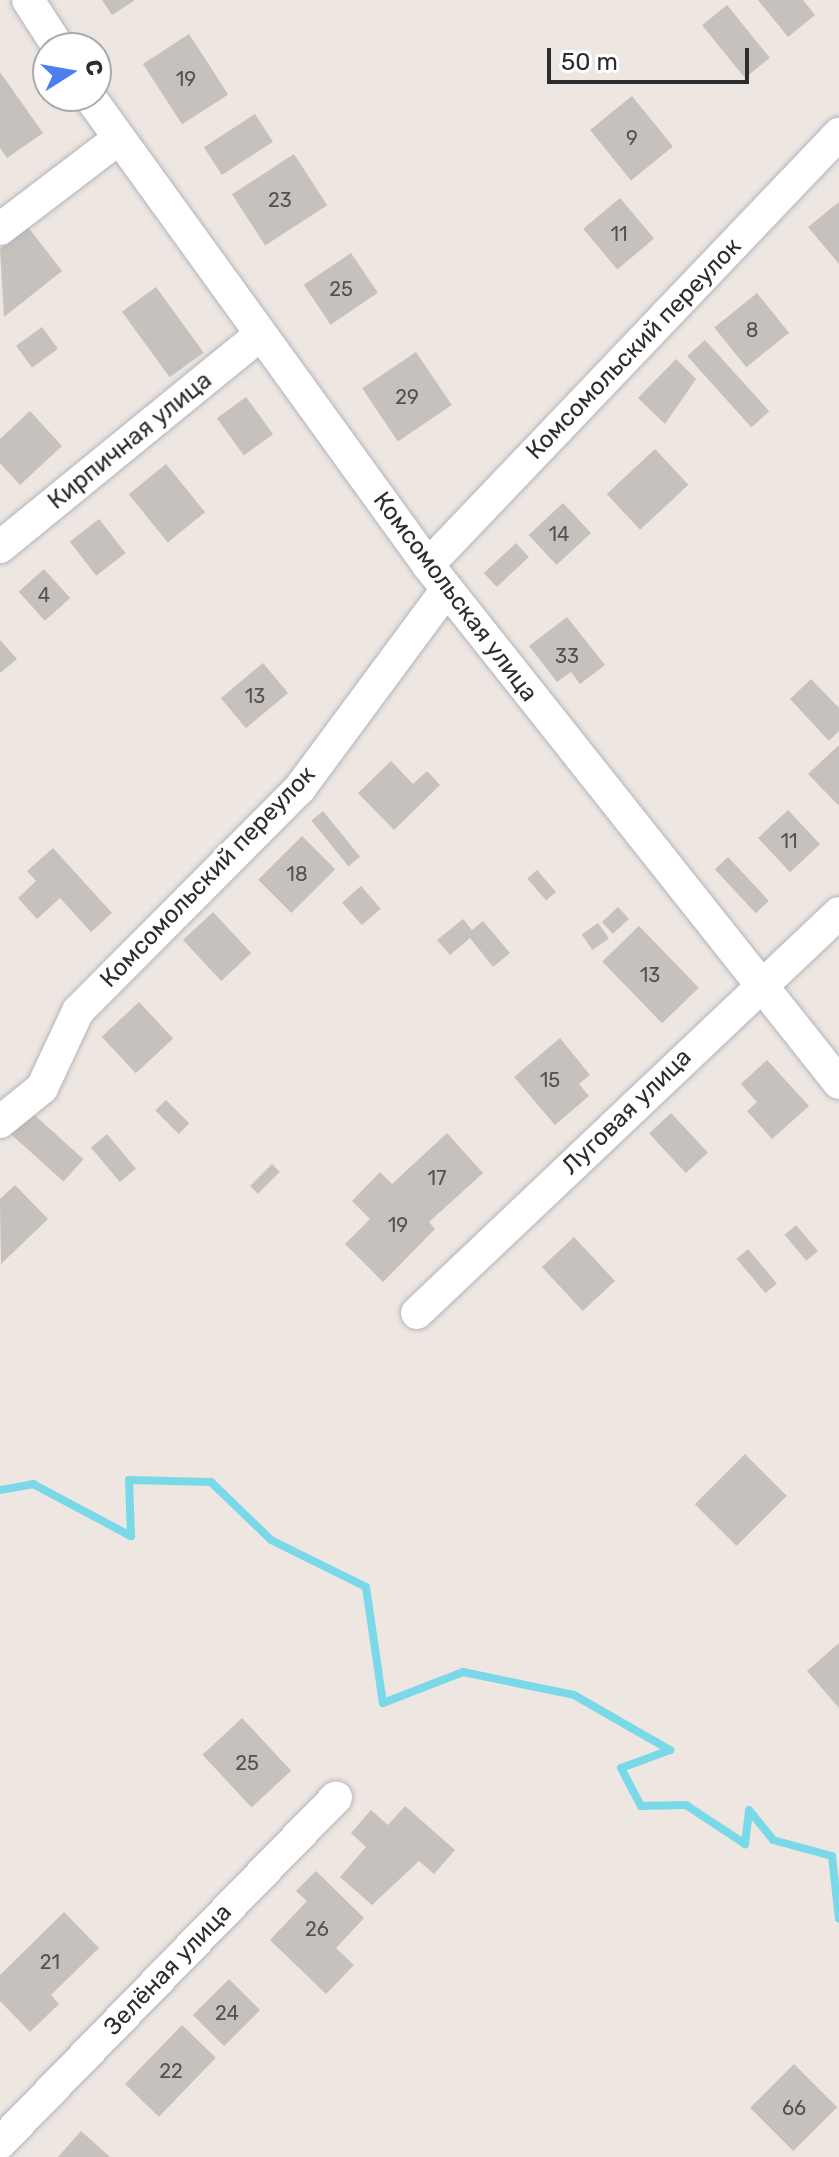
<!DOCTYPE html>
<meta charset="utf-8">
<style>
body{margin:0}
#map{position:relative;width:839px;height:2157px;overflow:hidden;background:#ede6e1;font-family:Rubik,sans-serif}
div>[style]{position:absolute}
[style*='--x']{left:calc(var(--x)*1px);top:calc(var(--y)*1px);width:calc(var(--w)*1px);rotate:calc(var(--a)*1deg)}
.stream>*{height:8px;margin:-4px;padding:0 4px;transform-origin:4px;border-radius:4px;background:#7ad9e9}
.building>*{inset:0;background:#c6c1bc;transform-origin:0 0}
.roads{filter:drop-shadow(0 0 2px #b1b4bc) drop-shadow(0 0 2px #b1b4bc)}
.minor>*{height:32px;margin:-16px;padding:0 16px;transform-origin:16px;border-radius:16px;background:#fff}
span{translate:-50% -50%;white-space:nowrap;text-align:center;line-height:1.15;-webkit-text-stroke:7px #fff;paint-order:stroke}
.number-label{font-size:20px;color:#535251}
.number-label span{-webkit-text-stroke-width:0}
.street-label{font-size:24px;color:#2d2d2d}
.north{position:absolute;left:32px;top:32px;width:80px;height:80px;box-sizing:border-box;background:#fff;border:2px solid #ababab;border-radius:50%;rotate:79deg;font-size:22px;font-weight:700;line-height:32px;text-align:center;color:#2d2d2d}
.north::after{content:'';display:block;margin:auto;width:28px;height:36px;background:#4b7ef0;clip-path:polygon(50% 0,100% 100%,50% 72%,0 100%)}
.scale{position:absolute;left:547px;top:48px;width:202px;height:36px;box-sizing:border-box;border:4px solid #2d2d2d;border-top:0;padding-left:10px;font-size:24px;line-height:28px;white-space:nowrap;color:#2d2d2d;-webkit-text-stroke:6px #fff;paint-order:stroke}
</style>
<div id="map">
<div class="stream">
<i style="--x:0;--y:1490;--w:34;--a:-10"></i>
<i style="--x:33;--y:1484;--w:111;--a:28"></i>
<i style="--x:131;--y:1536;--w:56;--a:-92"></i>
<i style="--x:129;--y:1480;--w:82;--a:1.4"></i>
<i style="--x:211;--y:1482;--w:83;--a:44"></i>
<i style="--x:271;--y:1540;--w:106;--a:26.3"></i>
<i style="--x:366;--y:1587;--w:117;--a:81.7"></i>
<i style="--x:383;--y:1703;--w:86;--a:-21.2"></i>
<i style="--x:463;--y:1672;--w:113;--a:11.7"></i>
<i style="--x:574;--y:1695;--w:111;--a:29.8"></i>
<i style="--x:670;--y:1750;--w:52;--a:159.8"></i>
<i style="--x:621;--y:1768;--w:43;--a:62.2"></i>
<i style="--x:641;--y:1806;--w:45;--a:-1.3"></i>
<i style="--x:686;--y:1805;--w:71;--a:33.5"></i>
<i style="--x:745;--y:1844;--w:34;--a:-83"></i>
<i style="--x:749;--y:1810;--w:38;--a:51"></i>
<i style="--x:773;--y:1840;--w:61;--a:15.2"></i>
<i style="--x:832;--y:1856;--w:63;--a:83.7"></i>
</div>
<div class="building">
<i style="clip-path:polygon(102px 0,135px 0,112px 15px)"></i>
<i style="clip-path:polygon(758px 0,803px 0,815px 15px,788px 37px)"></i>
<i style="left:727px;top:5px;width:68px;height:32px;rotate:51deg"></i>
<i style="left:189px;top:34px;width:72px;height:55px;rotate:57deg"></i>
<i style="clip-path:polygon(0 72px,43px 133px,7px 158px,0 148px)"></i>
<i style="left:632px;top:96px;width:65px;height:54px;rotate:51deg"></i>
<i style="left:255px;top:114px;width:33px;height:61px;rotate:57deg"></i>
<i style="left:294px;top:154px;width:61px;height:74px;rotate:57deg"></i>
<i style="left:620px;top:198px;width:53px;height:48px;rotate:50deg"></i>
<i style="clip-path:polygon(839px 202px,839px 264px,808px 227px)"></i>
<i style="clip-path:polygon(28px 227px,62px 271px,4px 317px,0 249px)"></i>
<i style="left:351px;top:253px;width:48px;height:57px;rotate:56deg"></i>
<i style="left:156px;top:287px;width:81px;height:42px;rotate:54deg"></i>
<i style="left:757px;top:293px;width:51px;height:55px;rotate:51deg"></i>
<i style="left:42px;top:327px;width:27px;height:32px;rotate:54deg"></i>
<i style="left:705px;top:340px;width:96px;height:24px;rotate:48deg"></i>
<i style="left:416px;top:352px;width:64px;height:65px;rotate:56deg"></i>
<i style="clip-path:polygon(676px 359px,696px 379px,665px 424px,638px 398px)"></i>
<i style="left:246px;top:397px;width:46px;height:36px;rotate:54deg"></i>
<i style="clip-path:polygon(30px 411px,62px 446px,20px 485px,0 463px,0 439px)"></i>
<i style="left:655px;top:449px;width:49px;height:66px;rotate:47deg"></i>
<i style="left:166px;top:464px;width:62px;height:48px;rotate:51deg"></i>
<i style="left:563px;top:503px;width:41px;height:47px;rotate:47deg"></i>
<i style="left:99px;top:519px;width:43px;height:37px;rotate:52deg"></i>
<i style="left:516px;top:543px;width:19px;height:44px;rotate:47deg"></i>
<i style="left:44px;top:569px;width:39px;height:34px;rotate:48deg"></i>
<i style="clip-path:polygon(567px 617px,605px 665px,580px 684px,571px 672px,557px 682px,529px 646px)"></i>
<i style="clip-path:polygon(0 640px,17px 659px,0 673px)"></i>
<i style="left:263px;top:663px;width:39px;height:55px;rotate:50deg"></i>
<i style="clip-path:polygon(811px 679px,839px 708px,839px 731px,829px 741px,790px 699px)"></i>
<i style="clip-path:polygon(839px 745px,839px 806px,808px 774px)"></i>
<i style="clip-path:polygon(391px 761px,413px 784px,427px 771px,440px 785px,394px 830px,358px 793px)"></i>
<i style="left:788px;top:810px;width:47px;height:41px;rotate:47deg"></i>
<i style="left:323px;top:811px;width:59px;height:15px;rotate:51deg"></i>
<i style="left:302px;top:836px;width:47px;height:62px;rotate:45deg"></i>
<i style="clip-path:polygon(53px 848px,112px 913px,91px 932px,60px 898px,37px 919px,18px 898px,36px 881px,27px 871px)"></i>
<i style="left:728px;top:857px;width:60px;height:18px;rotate:47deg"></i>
<i style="left:537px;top:870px;width:29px;height:13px;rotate:49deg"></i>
<i style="left:361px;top:886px;width:30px;height:25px;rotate:49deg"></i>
<i style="left:618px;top:907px;width:16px;height:22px;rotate:47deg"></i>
<i style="left:213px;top:912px;width:56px;height:41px;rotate:47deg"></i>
<i style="clip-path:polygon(463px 919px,472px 930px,483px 921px,510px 953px,493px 967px,470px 938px,450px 955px,437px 940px)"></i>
<i style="left:598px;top:923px;width:19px;height:20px;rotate:55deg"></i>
<i style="left:639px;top:926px;width:86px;height:51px;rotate:46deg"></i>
<i style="left:139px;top:1002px;width:50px;height:51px;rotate:47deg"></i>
<i style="clip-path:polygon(560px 1038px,590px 1075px,579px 1084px,589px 1096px,555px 1125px,514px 1077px)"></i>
<i style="clip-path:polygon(767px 1060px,809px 1106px,772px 1139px,747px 1111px,757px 1102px,741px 1084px)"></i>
<i style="left:166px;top:1100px;width:33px;height:15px;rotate:45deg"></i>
<i style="left:30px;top:1111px;width:72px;height:30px;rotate:42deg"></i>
<i style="left:671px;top:1113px;width:54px;height:30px;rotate:47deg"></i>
<i style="clip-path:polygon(447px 1133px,483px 1173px,429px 1222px,435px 1229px,383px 1282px,345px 1244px,370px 1219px,352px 1201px,380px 1172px,392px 1184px)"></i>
<i style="left:107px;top:1134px;width:45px;height:21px;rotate:50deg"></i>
<i style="left:272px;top:1164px;width:11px;height:31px;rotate:45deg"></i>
<i style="clip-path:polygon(15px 1185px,48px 1219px,1px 1264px,0 1199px)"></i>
<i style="left:796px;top:1225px;width:34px;height:15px;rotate:50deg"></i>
<i style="left:574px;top:1237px;width:60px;height:44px;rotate:47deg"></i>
<i style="left:748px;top:1249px;width:45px;height:15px;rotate:50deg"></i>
<i style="left:745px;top:1454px;width:59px;height:71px;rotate:45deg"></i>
<i style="clip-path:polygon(839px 1643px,839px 1708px,807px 1671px)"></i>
<i style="left:242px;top:1718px;width:72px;height:54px;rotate:47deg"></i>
<i style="clip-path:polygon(405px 1806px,455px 1850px,434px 1874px,419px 1861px,372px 1905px,340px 1877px,366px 1847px,351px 1833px,371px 1810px,388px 1825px)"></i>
<i style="clip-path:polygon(316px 1871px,364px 1918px,336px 1948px,354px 1965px,326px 1994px,270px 1940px,307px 1901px,296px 1891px)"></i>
<i style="clip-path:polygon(64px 1912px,99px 1948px,51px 1995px,59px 2004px,30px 2032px,0 2001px,0 1975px)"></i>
<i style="left:229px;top:1979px;width:44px;height:51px;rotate:45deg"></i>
<i style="left:182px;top:2025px;width:47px;height:82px;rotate:44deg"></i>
<i style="left:794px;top:2064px;width:61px;height:62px;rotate:45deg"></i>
<i style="clip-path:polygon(81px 2131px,110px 2157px,58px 2157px)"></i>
</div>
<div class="roads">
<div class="minor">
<i style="--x:28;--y:0;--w:57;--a:57.1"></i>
<i style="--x:89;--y:96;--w:579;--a:54.14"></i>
<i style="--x:428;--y:565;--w:661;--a:51.57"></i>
<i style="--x:0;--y:229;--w:147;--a:-37.3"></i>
<i style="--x:0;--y:547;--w:335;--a:-39.2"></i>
<i style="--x:428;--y:565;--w:596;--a:-46.36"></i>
<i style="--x:0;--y:1122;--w:54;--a:-39"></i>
<i style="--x:42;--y:1088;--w:85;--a:-64.9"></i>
<i style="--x:78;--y:1011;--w:315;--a:-45.1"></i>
<i style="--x:300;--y:788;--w:247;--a:-53.5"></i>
<i style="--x:417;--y:1313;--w:581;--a:-43.47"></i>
<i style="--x:0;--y:2143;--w:482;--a:-45.8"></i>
</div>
</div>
<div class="number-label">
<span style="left:186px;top:79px">19</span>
<span style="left:632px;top:138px">9</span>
<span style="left:280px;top:200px">23</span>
<span style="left:619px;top:234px">11</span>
<span style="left:341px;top:289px">25</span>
<span style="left:752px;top:330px">8</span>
<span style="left:407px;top:397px">29</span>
<span style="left:559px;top:534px">14</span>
<span style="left:44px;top:595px">4</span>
<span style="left:567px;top:656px">33</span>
<span style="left:255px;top:696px">13</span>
<span style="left:789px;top:841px">11</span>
<span style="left:297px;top:874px">18</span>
<span style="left:650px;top:975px">13</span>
<span style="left:550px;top:1080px">15</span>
<span style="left:437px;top:1178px">17</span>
<span style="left:398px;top:1225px">19</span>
<span style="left:247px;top:1763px">25</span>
<span style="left:317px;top:1929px">26</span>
<span style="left:50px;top:1962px">21</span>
<span style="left:227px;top:2013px">24</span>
<span style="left:171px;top:2071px">22</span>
<span style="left:794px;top:2108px">66</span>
</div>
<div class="street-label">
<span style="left:634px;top:349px;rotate:-46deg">Комсомольский переулок</span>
<span style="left:130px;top:441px;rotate:-39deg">Кирпичная улица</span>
<span style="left:455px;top:597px;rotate:53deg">Комсомольская улица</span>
<span style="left:208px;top:877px;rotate:-46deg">Комсомольский переулок</span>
<span style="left:627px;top:1112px;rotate:-44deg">Луговая улица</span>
<span style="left:168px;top:1970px;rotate:-46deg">Зелёная улица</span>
</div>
<div class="north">С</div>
<div class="scale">50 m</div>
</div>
